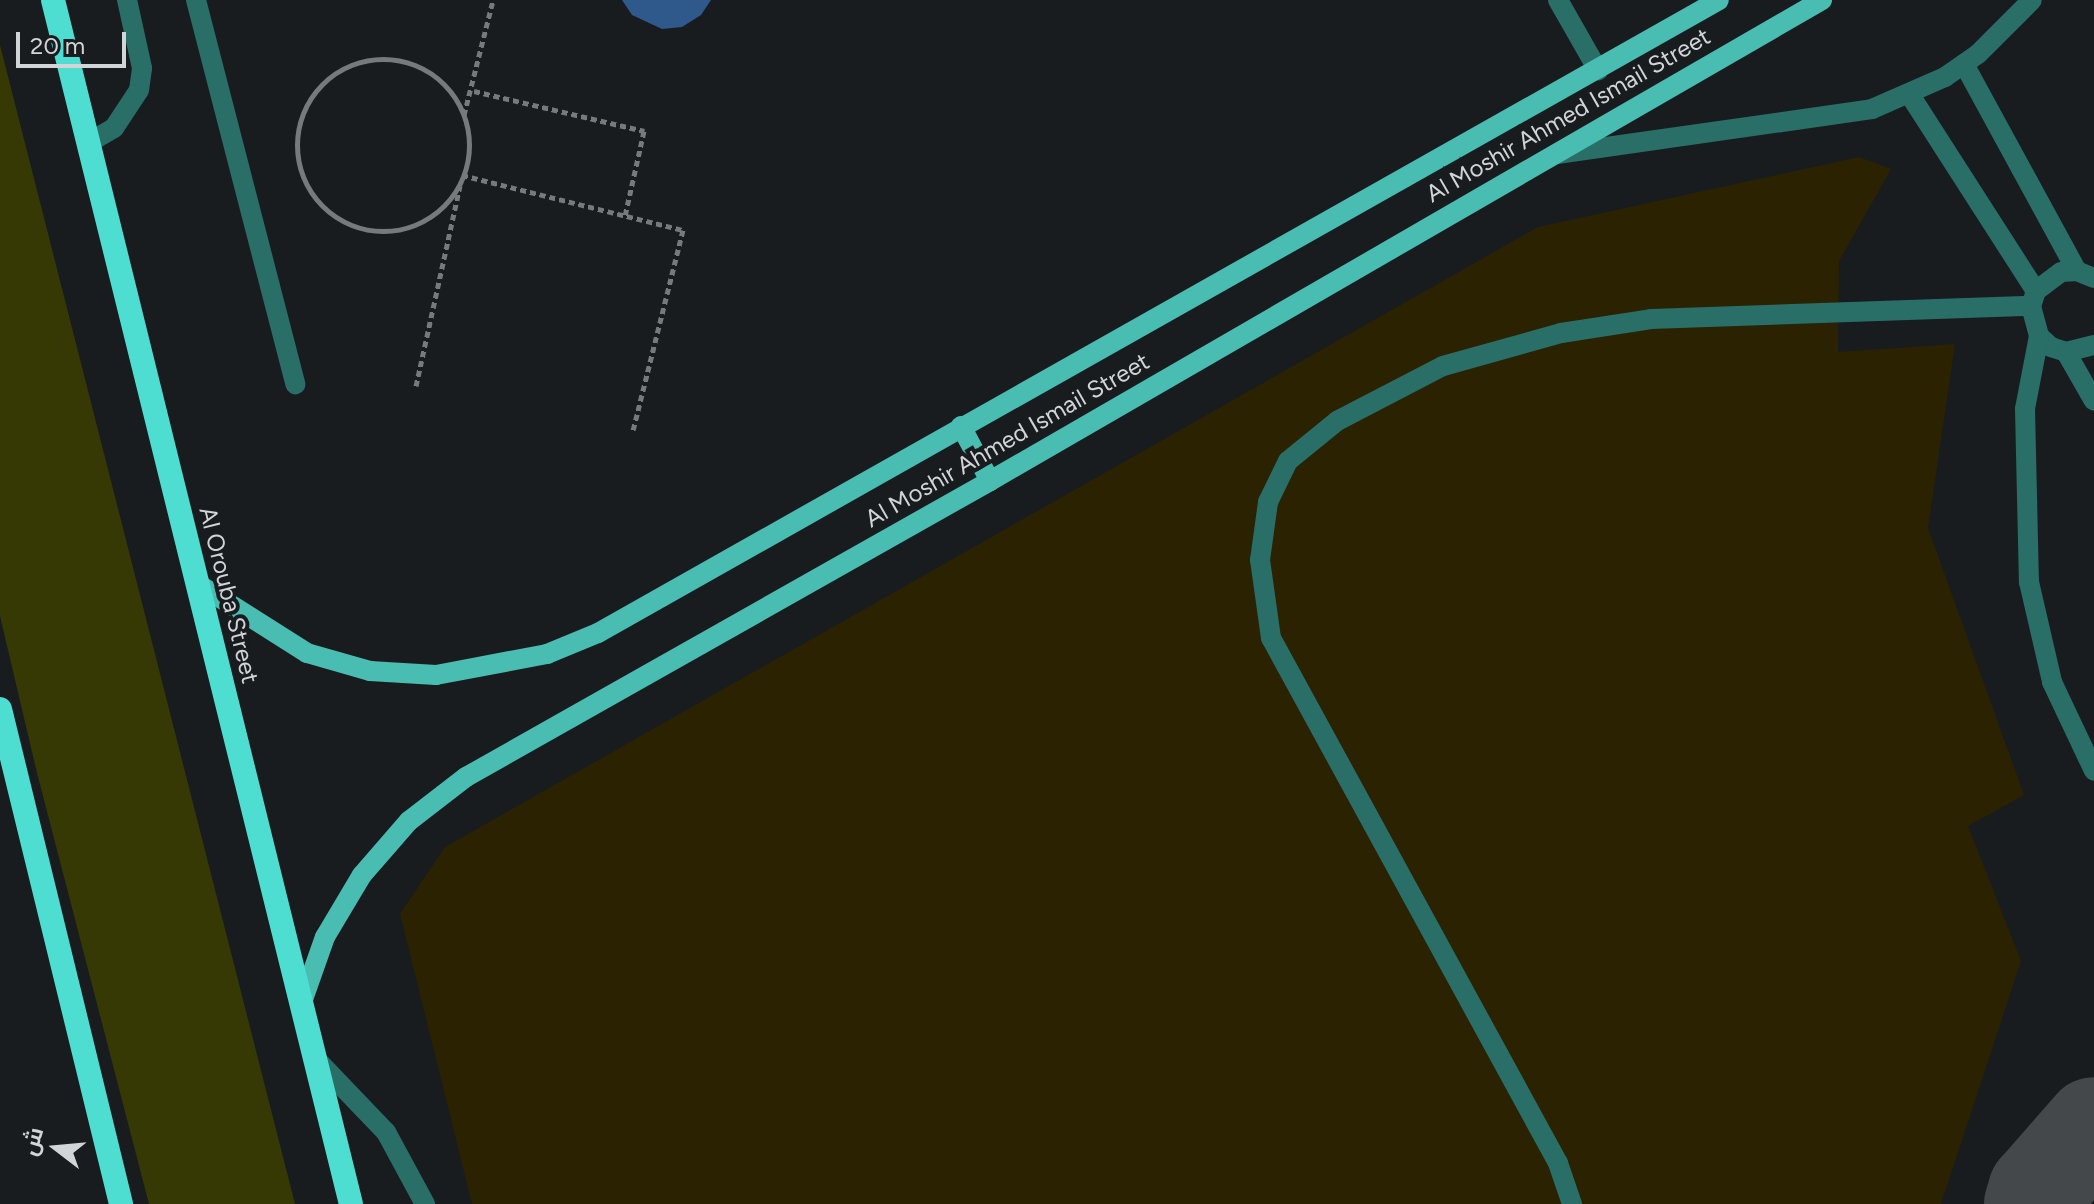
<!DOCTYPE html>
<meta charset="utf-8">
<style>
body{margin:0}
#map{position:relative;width:2094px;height:1204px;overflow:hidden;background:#181c1f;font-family:Figtree,Cairo,sans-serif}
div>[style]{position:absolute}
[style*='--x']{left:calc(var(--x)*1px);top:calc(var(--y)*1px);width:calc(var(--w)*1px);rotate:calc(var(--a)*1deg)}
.green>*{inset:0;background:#363904}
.sand>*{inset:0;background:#2a2201}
.water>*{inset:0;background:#2e598a}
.taxiway>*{height:98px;margin:-49px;padding:0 49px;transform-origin:49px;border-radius:49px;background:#44484b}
.path>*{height:5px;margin-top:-2.5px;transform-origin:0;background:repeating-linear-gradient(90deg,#767a7c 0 6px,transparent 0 10px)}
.path>.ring{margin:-2.5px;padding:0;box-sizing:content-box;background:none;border:5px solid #767a7c;border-radius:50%}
.minor>*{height:20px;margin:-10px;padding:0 10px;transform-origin:10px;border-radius:10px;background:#296e67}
.major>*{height:20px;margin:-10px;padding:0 10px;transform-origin:10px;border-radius:10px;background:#49bdb2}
.highway>*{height:24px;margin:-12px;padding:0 12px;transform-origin:12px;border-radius:12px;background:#4dded1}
span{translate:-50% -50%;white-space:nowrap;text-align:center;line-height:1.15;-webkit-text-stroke:8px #181c1f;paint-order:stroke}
.street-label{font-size:24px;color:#d2d5d7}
.north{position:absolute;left:16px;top:1108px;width:80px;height:80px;-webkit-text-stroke:6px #181c1f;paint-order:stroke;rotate:286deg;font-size:22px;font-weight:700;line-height:32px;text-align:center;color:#d2d5d7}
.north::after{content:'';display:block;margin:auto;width:28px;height:36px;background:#d2d5d7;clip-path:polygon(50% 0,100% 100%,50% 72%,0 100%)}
.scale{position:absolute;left:16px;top:32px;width:110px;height:36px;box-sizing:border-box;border:4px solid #d2d5d7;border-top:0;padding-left:10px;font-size:24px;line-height:28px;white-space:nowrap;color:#d2d5d7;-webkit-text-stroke:6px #181c1f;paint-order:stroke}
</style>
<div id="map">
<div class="green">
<i style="clip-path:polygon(0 45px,295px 1204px,149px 1204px,37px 773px,0 616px)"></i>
</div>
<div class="sand">
<i style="clip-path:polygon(1859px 157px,1891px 169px,1839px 261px,1838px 352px,1955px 344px,1928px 528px,2024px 795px,1968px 826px,2021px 961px,1941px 1204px,472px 1204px,400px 914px,445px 847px,1538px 227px)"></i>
</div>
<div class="water">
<i style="clip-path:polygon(622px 0,711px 0,701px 15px,682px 27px,662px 29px,632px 15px)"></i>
</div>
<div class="taxiway">
<i style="--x:2033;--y:1204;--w:14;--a:-73"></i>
<i style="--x:2037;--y:1191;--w:86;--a:-48.8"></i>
</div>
<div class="path">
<i class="ring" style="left:297px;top:59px;width:167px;height:167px"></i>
<i style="--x:474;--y:91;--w:175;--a:13.2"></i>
<i style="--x:644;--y:131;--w:87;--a:102.6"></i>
<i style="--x:464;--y:115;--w:119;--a:-75.8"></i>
<i style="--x:462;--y:175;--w:228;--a:14"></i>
<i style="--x:683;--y:230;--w:207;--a:104"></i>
<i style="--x:416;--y:386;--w:205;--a:-77.6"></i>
</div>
<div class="minor">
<i style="--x:196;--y:0;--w:397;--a:75.5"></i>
<i style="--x:1558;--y:0;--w:81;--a:60.3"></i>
<i style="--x:1964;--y:64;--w:236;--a:61.4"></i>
<i style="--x:1910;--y:95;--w:233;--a:57.3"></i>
<i style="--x:88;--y:143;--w:30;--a:-30"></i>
<i style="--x:114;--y:128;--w:45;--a:-56.7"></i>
<i style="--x:139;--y:90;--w:22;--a:-82"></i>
<i style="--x:142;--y:68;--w:70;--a:-102.4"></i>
<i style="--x:1557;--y:154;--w:318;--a:-8.1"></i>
<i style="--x:1872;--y:109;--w:80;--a:-23.7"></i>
<i style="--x:1945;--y:77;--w:40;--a:-34.9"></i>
<i style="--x:1978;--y:54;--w:76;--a:-45"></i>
<i style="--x:2094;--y:278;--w:18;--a:-158"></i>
<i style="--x:2077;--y:271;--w:16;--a:176"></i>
<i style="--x:2061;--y:272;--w:31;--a:143"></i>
<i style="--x:2036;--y:291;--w:16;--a:108"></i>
<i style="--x:2031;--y:306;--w:31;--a:75"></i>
<i style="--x:2039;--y:336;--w:16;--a:43"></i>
<i style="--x:2051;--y:347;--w:16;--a:18"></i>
<i style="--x:2066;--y:352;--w:29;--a:-14"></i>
<i style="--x:2039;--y:336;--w:74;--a:100.9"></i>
<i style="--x:2025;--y:409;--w:173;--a:88.7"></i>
<i style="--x:2029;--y:582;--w:103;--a:77"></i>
<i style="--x:2052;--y:682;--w:98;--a:64.7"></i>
<i style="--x:2066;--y:352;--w:56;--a:60.3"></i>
<i style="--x:314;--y:1057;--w:104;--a:46.2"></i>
<i style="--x:386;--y:1132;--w:82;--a:61.6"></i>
<i style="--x:1572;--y:1204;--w:43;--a:-108.9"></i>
<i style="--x:1558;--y:1163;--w:598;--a:-118.66"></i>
<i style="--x:1271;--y:638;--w:79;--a:-98"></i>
<i style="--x:1260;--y:560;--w:59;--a:-82.1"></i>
<i style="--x:1268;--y:502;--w:46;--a:-64"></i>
<i style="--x:1288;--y:461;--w:63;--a:-39.2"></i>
<i style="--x:1337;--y:421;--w:119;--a:-27.4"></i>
<i style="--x:1443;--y:366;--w:123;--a:-15.6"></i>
<i style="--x:1561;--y:333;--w:91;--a:-8.8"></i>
<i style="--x:1651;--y:319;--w:380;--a:-2"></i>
</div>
<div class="major">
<i style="--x:961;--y:426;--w:62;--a:62.2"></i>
<i style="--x:198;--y:584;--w:129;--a:32.3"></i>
<i style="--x:307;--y:653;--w:66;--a:15.9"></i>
<i style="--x:370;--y:671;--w:66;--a:3.5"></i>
<i style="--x:436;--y:675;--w:113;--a:-10.7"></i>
<i style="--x:547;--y:654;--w:55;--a:-22.4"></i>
<i style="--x:598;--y:633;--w:1287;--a:-29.45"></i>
<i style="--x:301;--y:1005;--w:72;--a:-70.6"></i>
<i style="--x:325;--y:937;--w:72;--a:-59.2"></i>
<i style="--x:362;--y:875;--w:72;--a:-49"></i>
<i style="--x:409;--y:821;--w:72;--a:-37.7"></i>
<i style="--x:466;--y:777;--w:602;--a:-29.46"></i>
<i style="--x:990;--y:481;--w:961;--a:-30.03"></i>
</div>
<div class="highway">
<i style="--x:53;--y:0;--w:1240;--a:76.1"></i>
<i style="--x:0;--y:709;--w:510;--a:76.26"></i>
</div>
<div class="street-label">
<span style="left:1568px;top:115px;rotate:-30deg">Al Moshir Ahmed Ismail Street</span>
<span style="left:1007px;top:440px;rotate:-30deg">Al Moshir Ahmed Ismail Street</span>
<span style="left:229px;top:595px;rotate:76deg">Al Orouba Street</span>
</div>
<div class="north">ش</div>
<div class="scale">20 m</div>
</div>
